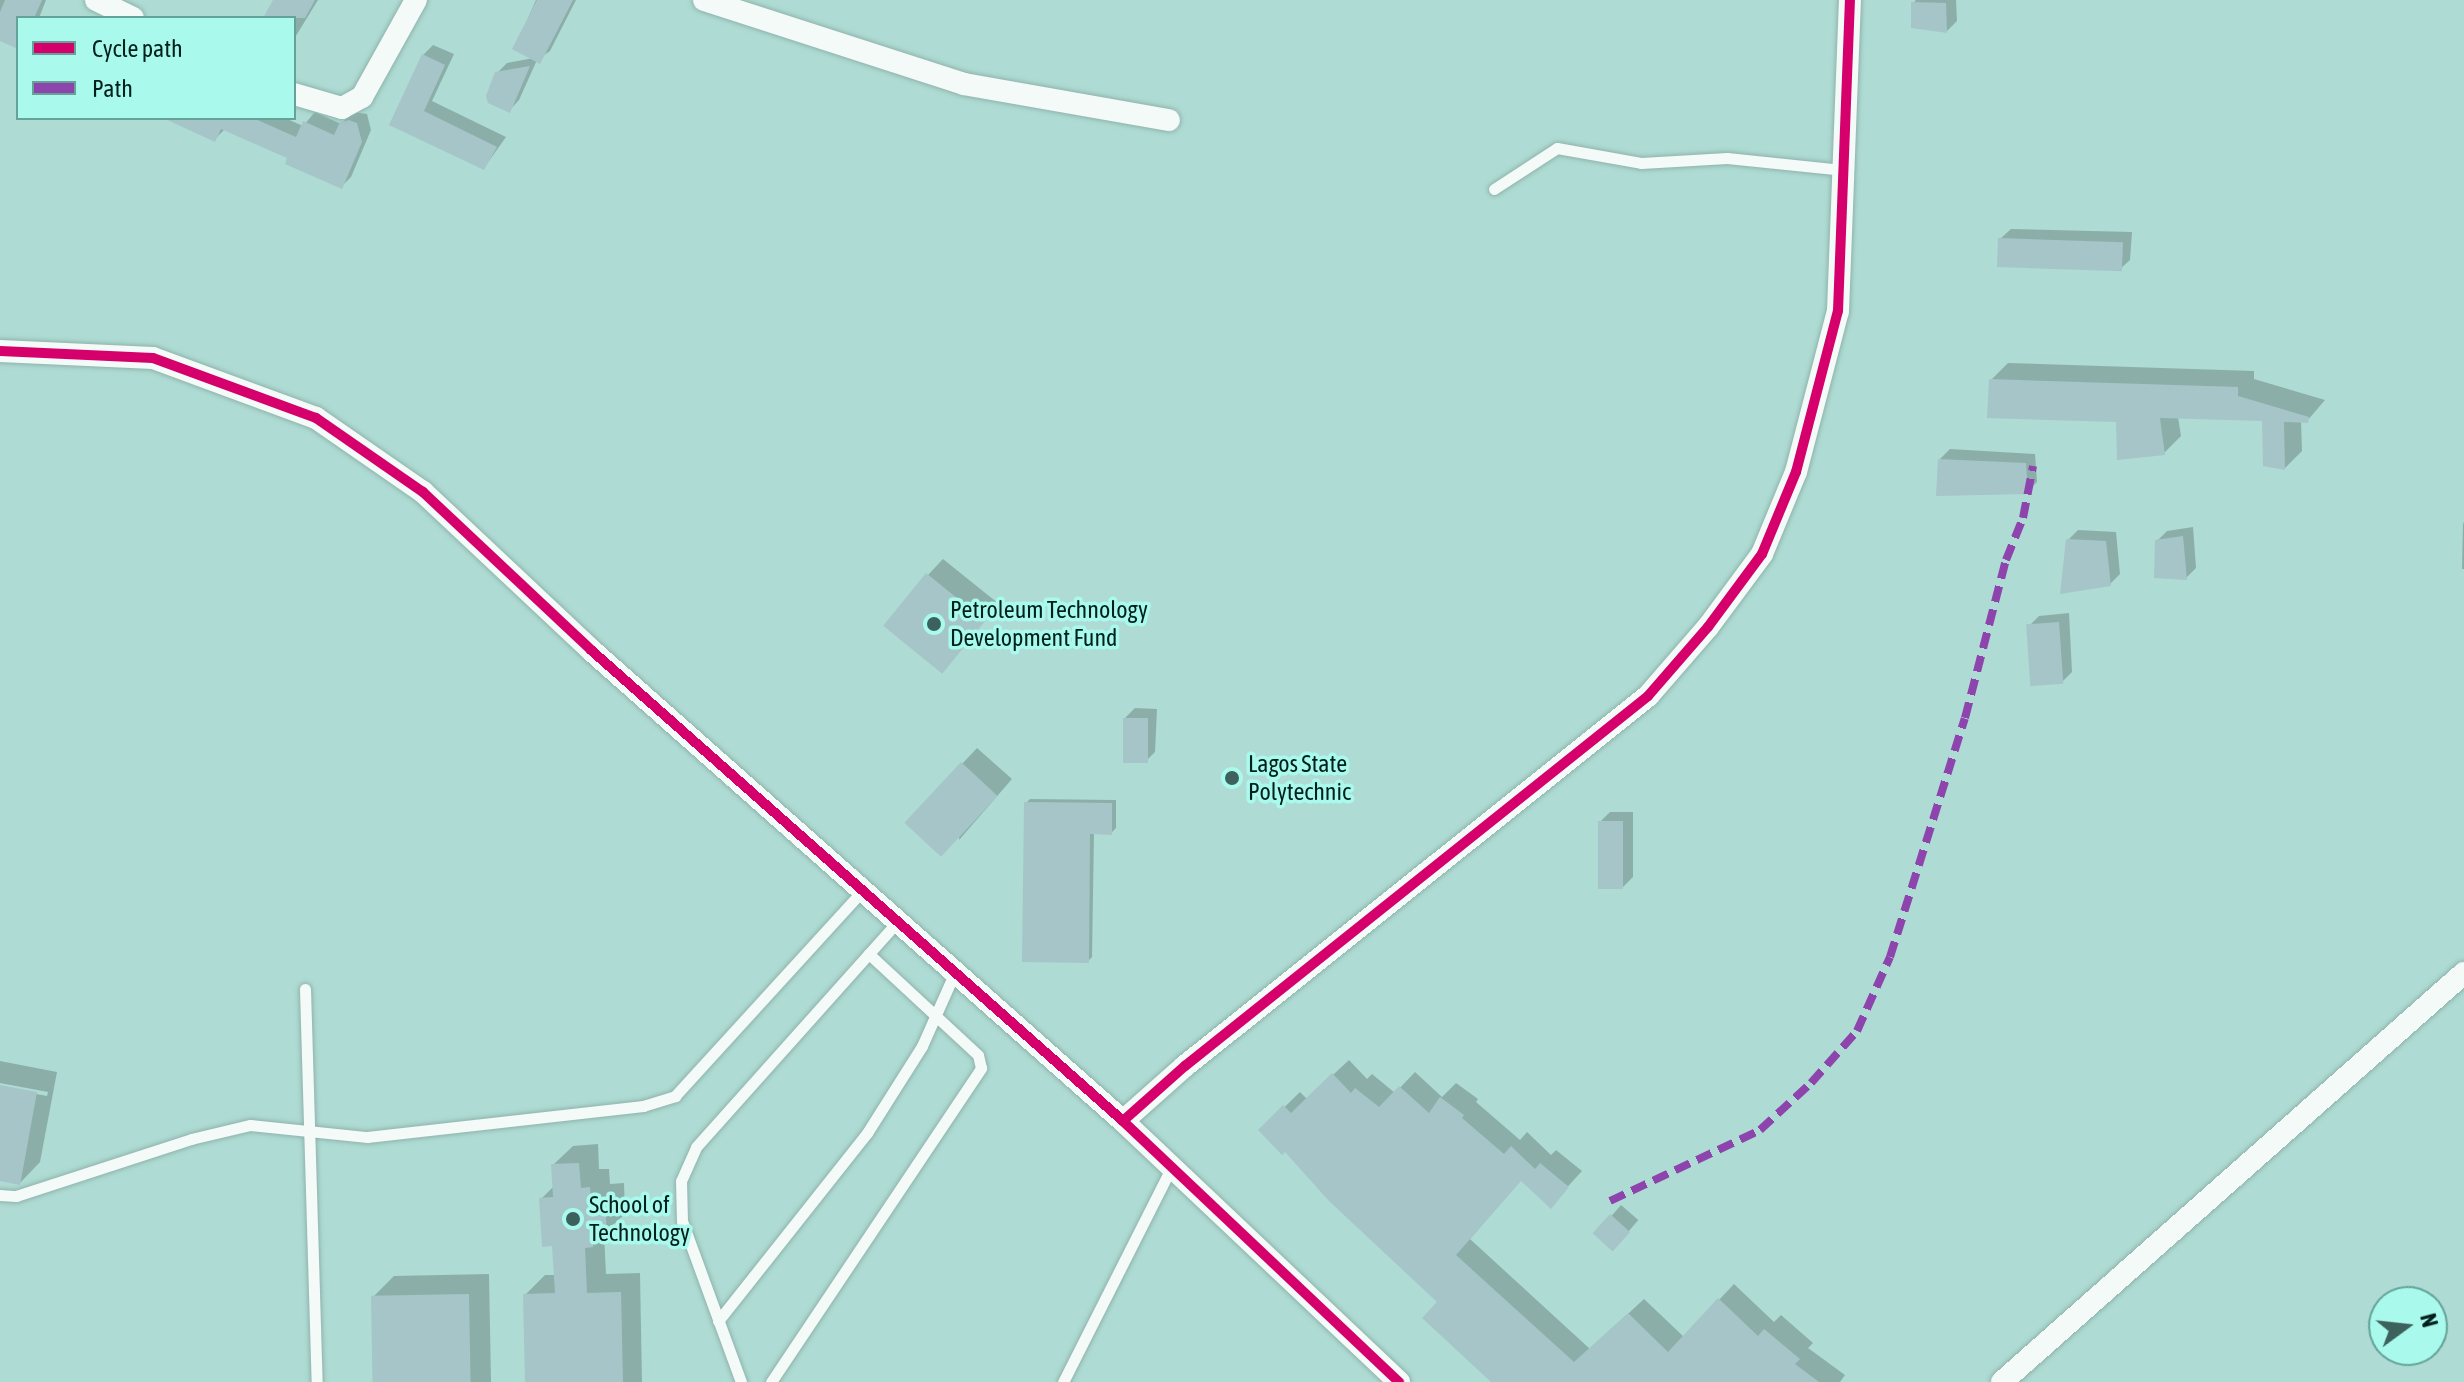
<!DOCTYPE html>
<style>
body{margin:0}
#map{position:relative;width:2464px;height:1382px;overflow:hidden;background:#aedbd3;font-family:"Asap Condensed",sans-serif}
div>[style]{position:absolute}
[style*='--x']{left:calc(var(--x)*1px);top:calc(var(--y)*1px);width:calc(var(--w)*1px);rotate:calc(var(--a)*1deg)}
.shadow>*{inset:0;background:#0003;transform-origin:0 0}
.building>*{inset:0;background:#a6c5c9;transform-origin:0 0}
.roads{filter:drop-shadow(0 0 2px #8fb3ac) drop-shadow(0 0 2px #8fb3ac)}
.lane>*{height:11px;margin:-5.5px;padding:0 5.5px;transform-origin:5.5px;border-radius:5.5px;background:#f3faf8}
.street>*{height:22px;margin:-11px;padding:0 11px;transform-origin:11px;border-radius:11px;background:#f3faf8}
.quiet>*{height:8px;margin-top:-4px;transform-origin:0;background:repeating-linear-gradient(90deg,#8e44ad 0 16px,transparent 0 24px)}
.cycleway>*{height:10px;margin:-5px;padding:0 5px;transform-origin:5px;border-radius:5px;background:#d6006c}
.dots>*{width:22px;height:22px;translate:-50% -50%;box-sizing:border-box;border:4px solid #a9faec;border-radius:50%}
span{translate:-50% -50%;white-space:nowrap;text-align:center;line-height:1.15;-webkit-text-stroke:7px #a9faec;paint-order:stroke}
.poi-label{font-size:24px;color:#00201c}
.left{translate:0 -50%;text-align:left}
.legend{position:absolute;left:16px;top:16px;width:280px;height:104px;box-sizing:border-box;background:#a9faec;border:2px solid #65a399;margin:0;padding:10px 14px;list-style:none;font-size:24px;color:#00201c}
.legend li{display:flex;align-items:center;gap:16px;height:40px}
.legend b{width:40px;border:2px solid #65a399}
.north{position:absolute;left:2368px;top:1286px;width:80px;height:80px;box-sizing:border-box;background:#a9faec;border:2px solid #65a399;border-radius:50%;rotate:75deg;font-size:22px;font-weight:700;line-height:32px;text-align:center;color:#00201c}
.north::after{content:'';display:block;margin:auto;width:28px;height:36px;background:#3d615c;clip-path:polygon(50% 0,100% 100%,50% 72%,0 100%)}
</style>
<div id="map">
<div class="shadow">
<i style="clip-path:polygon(0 0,46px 0,39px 18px,18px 18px,18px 47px,0 39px)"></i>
<i style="clip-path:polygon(275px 0,318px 0,294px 39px,294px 18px,266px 18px)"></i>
<i style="clip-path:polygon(536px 0,576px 0,550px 51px,537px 60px,519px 100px,509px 111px,497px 73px,507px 63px,534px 58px,515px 48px)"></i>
<i style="clip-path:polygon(1916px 0,1956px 0,1957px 21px,1947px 31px,1913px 3px)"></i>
<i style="clip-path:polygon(433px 45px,454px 54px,432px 101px,506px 137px,484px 168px,392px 124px,423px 55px)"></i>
<i style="clip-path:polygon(315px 112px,341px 124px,352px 112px,367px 114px,371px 130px,351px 177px,341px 187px,290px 157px,225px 129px,214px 140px,166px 118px,285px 118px,303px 126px)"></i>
<i style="clip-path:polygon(2011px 229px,2132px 232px,2130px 260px,2119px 270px,2000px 239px)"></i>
<i style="clip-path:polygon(2008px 363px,2254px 371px,2254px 379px,2325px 400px,2307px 421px,2301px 421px,2302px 451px,2285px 468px,2264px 420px,2178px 417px,2181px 436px,2164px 453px,2118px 420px,1991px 380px)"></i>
<i style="clip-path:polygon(1950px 449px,2035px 454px,2037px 482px,2027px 492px,1940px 459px)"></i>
<i style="clip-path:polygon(2464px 522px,2464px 569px,2462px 569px,2463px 524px)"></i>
<i style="clip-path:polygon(2193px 527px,2196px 568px,2186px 578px,2157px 541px,2167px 531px)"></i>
<i style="clip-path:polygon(2078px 530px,2116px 532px,2120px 574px,2110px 584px,2068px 540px)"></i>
<i style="clip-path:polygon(943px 559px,999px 604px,942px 671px,928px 575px)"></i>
<i style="clip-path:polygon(2069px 613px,2072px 672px,2062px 682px,2029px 626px,2039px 616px)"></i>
<i style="clip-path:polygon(1135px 708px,1157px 709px,1155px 752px,1145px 762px,1125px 718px)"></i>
<i style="clip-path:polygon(977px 748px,1012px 779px,959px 840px,962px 764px)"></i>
<i style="clip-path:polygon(1030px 799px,1116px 800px,1116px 828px,1111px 833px,1094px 832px,1092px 957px,1088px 961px,1026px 803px)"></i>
<i style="clip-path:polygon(1610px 812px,1633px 812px,1633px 877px,1623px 887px,1600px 822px)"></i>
<i style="clip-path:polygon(1349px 1060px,1367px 1079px,1372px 1074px,1395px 1093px,1415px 1072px,1442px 1097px,1456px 1083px,1478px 1099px,1476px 1102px,1520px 1140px,1527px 1132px,1551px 1155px,1556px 1150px,1582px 1171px,1550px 1206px,1522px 1179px,1470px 1239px,1590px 1349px,1644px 1299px,1684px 1337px,1734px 1284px,1774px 1322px,1781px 1315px,1813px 1343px,1808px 1348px,1845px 1375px,1840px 1382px,1494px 1382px,1440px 1301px,1286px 1149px,1261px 1130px,1300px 1092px,1307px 1099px)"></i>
<i style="clip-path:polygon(0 1061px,57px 1072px,40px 1162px,20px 1183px,0 1179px,0 1087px,47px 1096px,48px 1092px,0 1083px)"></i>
<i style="clip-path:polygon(598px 1144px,599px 1169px,609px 1169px,610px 1184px,624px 1183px,625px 1214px,604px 1233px,606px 1274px,640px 1273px,642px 1382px,527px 1382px,525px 1295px,545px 1275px,556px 1275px,554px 1244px,541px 1199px,555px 1185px,553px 1165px,573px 1146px)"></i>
<i style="left:1621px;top:1205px;width:23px;height:38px;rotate:41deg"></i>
<i style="clip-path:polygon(489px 1274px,491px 1382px,375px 1382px,373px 1297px,394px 1276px)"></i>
</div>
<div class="building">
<i style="clip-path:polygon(5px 0,42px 0,34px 18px,18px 18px,18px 49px,0 41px,0 12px)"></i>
<i style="clip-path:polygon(273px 0,315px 0,305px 18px,263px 18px)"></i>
<i style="clip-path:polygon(537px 0,573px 0,540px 64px,512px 49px)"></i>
<i style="clip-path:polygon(1911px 2px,1946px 3px,1947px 33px,1911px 28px)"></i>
<i style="clip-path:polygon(422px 54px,445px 65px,424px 111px,497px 147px,484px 170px,389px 125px)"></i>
<i style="clip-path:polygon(530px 66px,510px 113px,488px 103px,486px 96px,495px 72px)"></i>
<i style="clip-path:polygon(163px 118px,253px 118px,296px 137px,303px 121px,334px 135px,340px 122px,349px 120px,357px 123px,362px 142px,342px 189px,285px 164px,287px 158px,221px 129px,215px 142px)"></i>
<i style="left:1998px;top:238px;width:125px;height:29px;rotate:2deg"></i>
<i style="clip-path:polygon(1989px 379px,2238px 387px,2238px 396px,2309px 417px,2308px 423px,2284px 422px,2285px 470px,2263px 466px,2262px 421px,2160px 418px,2165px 455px,2117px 460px,2116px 422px,1987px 418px)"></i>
<i style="clip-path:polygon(1938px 459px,2026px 463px,2028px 494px,1936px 496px)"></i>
<i style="clip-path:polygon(2183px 536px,2187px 580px,2154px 578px,2155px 540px)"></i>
<i style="clip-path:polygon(2066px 539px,2106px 541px,2111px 586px,2060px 594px)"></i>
<i style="left:926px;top:573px;width:76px;height:68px;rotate:39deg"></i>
<i style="left:2059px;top:622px;width:62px;height:33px;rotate:86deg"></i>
<i style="left:1123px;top:718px;width:25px;height:45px"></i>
<i style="left:961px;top:762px;width:50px;height:83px;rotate:43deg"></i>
<i style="clip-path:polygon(1024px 802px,1112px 803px,1112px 835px,1090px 834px,1089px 963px,1022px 962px)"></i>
<i style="left:1598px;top:821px;width:25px;height:68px"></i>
<i style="clip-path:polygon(1332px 1073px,1351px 1093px,1355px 1088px,1379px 1107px,1399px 1086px,1429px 1113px,1440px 1097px,1464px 1115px,1462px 1118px,1504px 1154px,1511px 1146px,1535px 1169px,1540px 1163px,1569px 1187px,1551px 1209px,1521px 1181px,1456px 1255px,1574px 1362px,1628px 1313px,1668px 1352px,1718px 1298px,1758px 1336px,1764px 1329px,1800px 1359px,1795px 1364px,1819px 1382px,1491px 1382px,1422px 1318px,1437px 1302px,1329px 1201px,1285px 1152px,1282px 1155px,1258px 1130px,1283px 1105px,1291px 1113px)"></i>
<i style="clip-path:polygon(0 1085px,37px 1092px,20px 1185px,0 1181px)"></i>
<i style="clip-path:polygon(579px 1163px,581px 1188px,590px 1187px,591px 1202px,605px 1202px,607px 1235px,593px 1236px,593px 1247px,585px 1248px,587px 1293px,621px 1292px,623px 1382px,525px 1382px,523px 1294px,555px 1293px,552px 1246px,542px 1247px,539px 1198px,553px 1197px,551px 1164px)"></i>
<i style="left:1610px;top:1214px;width:27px;height:26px;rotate:42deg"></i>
<i style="left:469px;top:1294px;width:88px;height:98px;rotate:89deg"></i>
</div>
<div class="roads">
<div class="lane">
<i style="--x:1494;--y:189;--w:75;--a:-33.1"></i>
<i style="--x:1557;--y:148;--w:85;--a:10.1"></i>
<i style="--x:1641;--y:163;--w:86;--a:-3.3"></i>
<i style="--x:1727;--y:158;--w:118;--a:5.9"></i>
<i style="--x:305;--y:989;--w:393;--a:88.3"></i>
<i style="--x:0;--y:1195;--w:16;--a:4"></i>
<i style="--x:16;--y:1196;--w:184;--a:-18"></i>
<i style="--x:191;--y:1139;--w:61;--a:-13.3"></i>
<i style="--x:250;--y:1125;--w:118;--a:5.9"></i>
<i style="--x:367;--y:1137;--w:278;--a:-6.4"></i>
<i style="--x:643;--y:1106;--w:34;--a:-17"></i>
<i style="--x:675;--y:1096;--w:279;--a:-47.6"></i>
<i style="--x:718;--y:1321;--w:240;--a:-51.6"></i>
<i style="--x:867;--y:1133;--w:103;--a:-57.7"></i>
<i style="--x:922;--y:1046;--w:81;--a:-66"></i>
<i style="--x:741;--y:1382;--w:171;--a:-110.1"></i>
<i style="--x:682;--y:1221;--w:40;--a:-91.4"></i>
<i style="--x:681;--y:1181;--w:37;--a:-66"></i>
<i style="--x:696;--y:1147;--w:303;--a:-48.2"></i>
<i style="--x:771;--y:1382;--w:378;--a:-56.2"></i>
<i style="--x:981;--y:1068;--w:13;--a:-103"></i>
<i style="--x:978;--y:1055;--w:149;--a:-137.2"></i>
<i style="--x:1063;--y:1382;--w:240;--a:-63.2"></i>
</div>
<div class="street">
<i style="--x:96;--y:0;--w:41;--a:25.9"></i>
<i style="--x:704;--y:0;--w:273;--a:17.9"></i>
<i style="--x:964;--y:84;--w:208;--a:10"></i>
<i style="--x:294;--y:94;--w:50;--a:16.3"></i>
<i style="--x:342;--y:108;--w:23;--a:-29"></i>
<i style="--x:362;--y:97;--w:111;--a:-60.9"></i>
<i style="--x:0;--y:351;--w:153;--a:2.6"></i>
<i style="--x:153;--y:358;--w:174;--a:20.2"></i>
<i style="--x:316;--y:418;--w:130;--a:34.7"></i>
<i style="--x:423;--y:492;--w:231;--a:43.2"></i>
<i style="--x:591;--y:650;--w:711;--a:41.52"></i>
<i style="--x:1123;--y:1121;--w:380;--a:43.4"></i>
<i style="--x:1123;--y:1121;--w:83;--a:-41.6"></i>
<i style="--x:1185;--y:1066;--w:593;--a:-38.63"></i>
<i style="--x:1648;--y:696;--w:91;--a:-49"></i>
<i style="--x:1708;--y:627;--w:91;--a:-53.5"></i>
<i style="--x:1762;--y:554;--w:89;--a:-67.5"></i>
<i style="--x:1796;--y:472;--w:166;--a:-75.4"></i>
<i style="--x:1838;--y:311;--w:311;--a:-87.8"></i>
<i style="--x:2002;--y:1382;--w:617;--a:-41.52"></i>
</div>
</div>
<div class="quiet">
<i style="--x:1610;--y:1201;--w:166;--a:-25.3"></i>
<i style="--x:1760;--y:1130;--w:69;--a:-42.7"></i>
<i style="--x:1811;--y:1083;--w:69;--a:-48.5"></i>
<i style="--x:1857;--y:1031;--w:81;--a:-66"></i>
<i style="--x:1890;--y:957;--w:250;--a:-72.6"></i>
<i style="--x:1965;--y:718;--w:163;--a:-75.5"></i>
<i style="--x:2006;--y:560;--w:45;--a:-68"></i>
<i style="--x:2023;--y:518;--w:53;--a:-79.1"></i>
</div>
<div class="cycleway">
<i style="--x:0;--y:351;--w:153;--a:2.6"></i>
<i style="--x:153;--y:358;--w:174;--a:20.2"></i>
<i style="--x:316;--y:418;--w:130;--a:34.7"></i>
<i style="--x:423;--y:492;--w:231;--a:43.2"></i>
<i style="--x:591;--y:650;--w:711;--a:41.52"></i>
<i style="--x:1123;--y:1121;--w:380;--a:43.4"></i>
<i style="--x:1123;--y:1121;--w:83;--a:-41.6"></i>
<i style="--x:1185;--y:1066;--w:593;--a:-38.63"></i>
<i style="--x:1648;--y:696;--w:91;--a:-49"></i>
<i style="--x:1708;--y:627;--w:91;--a:-53.5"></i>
<i style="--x:1762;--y:554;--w:89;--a:-67.5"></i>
<i style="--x:1796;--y:472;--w:166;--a:-75.4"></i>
<i style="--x:1838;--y:311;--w:311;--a:-87.8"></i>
</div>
<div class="dots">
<i style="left:934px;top:624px;background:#3d615c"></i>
<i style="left:1232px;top:778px;background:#3d615c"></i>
<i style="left:573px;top:1219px;background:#3d615c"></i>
</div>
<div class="poi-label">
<span class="left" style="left:950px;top:624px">Petroleum Technology<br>Development Fund</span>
<span class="left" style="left:1248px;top:778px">Lagos State<br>Polytechnic</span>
<span class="left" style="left:589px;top:1219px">School of<br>Technology</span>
</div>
<ul class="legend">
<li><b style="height:10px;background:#d6006c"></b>Cycle path</li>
<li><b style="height:10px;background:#8e44ad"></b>Path</li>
</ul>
<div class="north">N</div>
</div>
